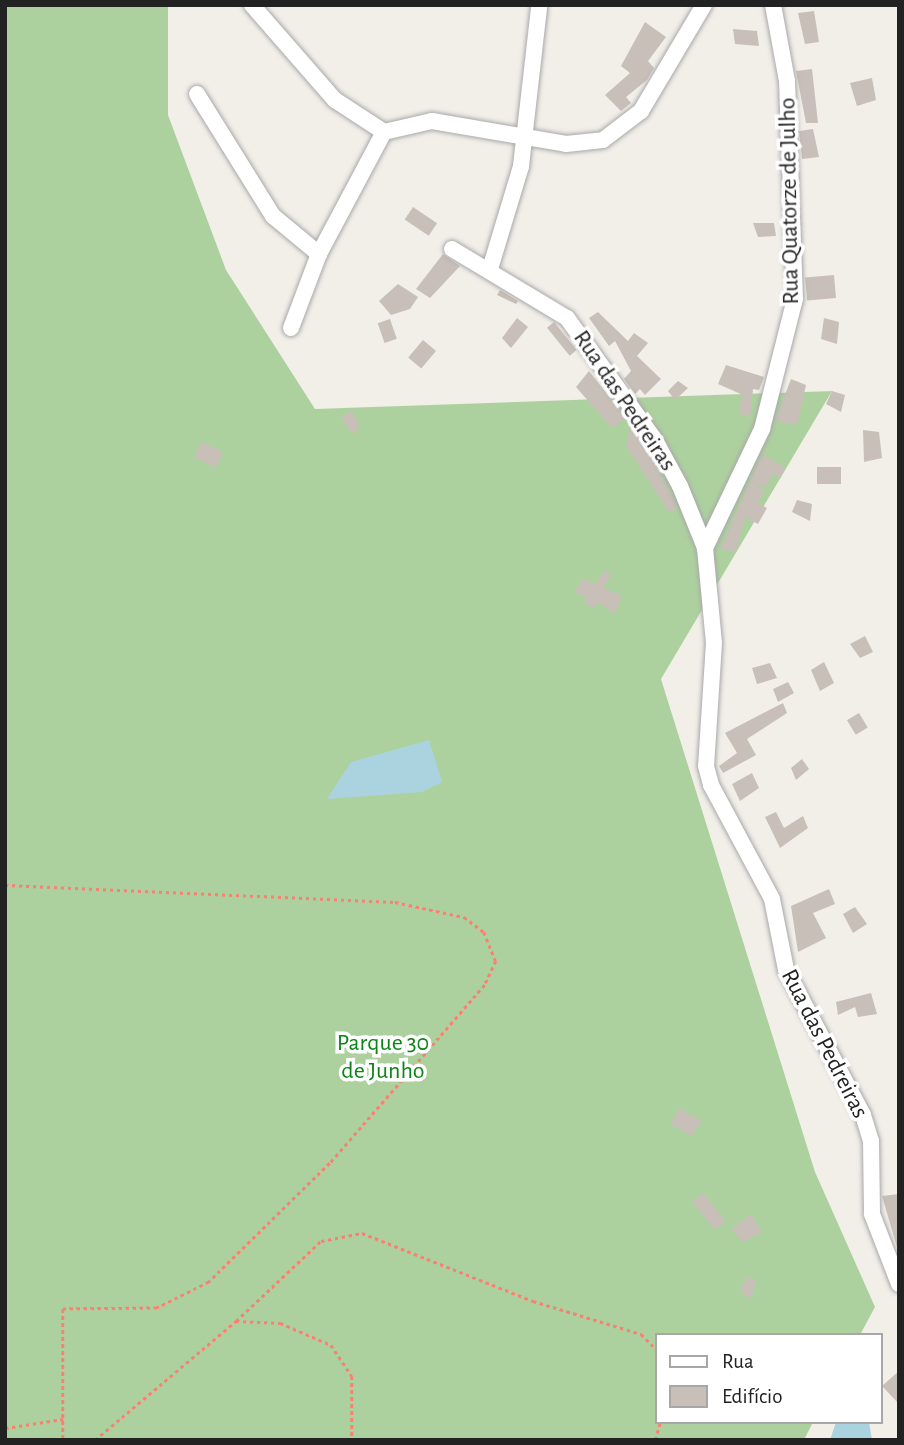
<!DOCTYPE html>
<meta charset="utf-8">
<style>
body{margin:0}
#map{position:relative;width:904px;height:1445px;overflow:hidden;background:#f2efe9;font-family:"Alegreya Sans",sans-serif}
div>[style]{position:absolute}
[style*='--x']{left:calc(var(--x)*1px);top:calc(var(--y)*1px);width:calc(var(--w)*1px);rotate:calc(var(--a)*1deg)}
.forest>*{inset:0;background:#add19e}
.water>*{inset:0;background:#aad3df}
.building>*{inset:0;background:#c7bfb8;transform-origin:0 0}
.path>*{height:2.5px;margin-top:-1.25px;transform-origin:0;background:repeating-linear-gradient(90deg,#fa8072 0 3.5px,transparent 0 7px)}
.roads{filter:drop-shadow(0 0 2px #a9a9a9) drop-shadow(0 0 2px #a9a9a9)}
.minor>*{height:16px;margin:-8px;padding:0 8px;transform-origin:8px;border-radius:8px;background:#fff}
span{translate:-50% -50%;white-space:nowrap;text-align:center;line-height:1.15;-webkit-text-stroke:7px #fff;paint-order:stroke}
.street-label{font-size:24px;color:#222}
.park-label{font-size:24px;color:#0c8416}
.frame{position:absolute;inset:0;border:7px solid #222;pointer-events:none}
.legend{position:absolute;left:655px;top:1333px;width:228px;height:91px;box-sizing:border-box;background:#fff;border:2px solid #a7a7a7;margin:0;padding:9px 12px;list-style:none;font-size:21px;color:#222}
.legend li{display:flex;align-items:center;gap:14px;height:35px}
.legend b{width:35px;border:2px solid #a7a7a7}
</style>
<div id="map">
<div class="forest">
<i style="clip-path:polygon(5px 5px,168px 5px,168px 115px,226px 270px,315px 409px,832px 391px,661px 679px,815px 1172px,875px 1307px,860px 1335px,657px 1335px,657px 1422px,813px 1422px,804px 1440px,5px 1440px)"></i>
</div>
<div class="water">
<i style="clip-path:polygon(429px 740px,442px 782px,422px 792px,327px 799px,351px 762px)"></i>
<i style="clip-path:polygon(836px 1422px,869px 1422px,872px 1440px,830px 1440px)"></i>
</div>
<div class="building">
<i style="clip-path:polygon(814px 11px,819px 42px,805px 44px,798px 13px)"></i>
<i style="clip-path:polygon(645px 22px,666px 37px,648px 61px,654px 68px,647px 80px,626px 97px,631px 103px,621px 111px,605px 95px,630px 73px,621px 66px)"></i>
<i style="clip-path:polygon(733px 29px,757px 31px,759px 46px,735px 44px)"></i>
<i style="clip-path:polygon(812px 69px,818px 123px,806px 123px,796px 71px)"></i>
<i style="clip-path:polygon(872px 78px,876px 100px,857px 106px,850px 83px)"></i>
<i style="clip-path:polygon(813px 129px,819px 157px,802px 159px,799px 131px)"></i>
<i style="left:413px;top:207px;width:29px;height:15px;rotate:34deg"></i>
<i style="clip-path:polygon(753px 223px,774px 223px,776px 236px,758px 237px)"></i>
<i style="clip-path:polygon(443px 254px,460px 266px,430px 298px,416px 289px)"></i>
<i style="left:834px;top:275px;width:23px;height:29px;rotate:85deg"></i>
<i style="clip-path:polygon(398px 284px,418px 297px,410px 309px,391px 315px,379px 301px)"></i>
<i style="clip-path:polygon(500px 290px,518px 301px,516px 304px,497px 295px)"></i>
<i style="clip-path:polygon(598px 312px,628px 341px,634px 333px,648px 343px,637px 356px,661px 379px,645px 395px,640px 389px,635px 394px,624px 379px,631px 371px,615px 341px,609px 346px,589px 318px)"></i>
<i style="clip-path:polygon(517px 318px,528px 327px,511px 348px,502px 338px)"></i>
<i style="clip-path:polygon(824px 318px,839px 322px,837px 344px,821px 339px)"></i>
<i style="left:390px;top:319px;width:21px;height:13px;rotate:71deg"></i>
<i style="left:554px;top:322px;width:36px;height:9px;rotate:51deg"></i>
<i style="left:423px;top:340px;width:17px;height:23px;rotate:40deg"></i>
<i style="clip-path:polygon(726px 365px,764px 377px,759px 390px,753px 389px,750px 417px,738px 413px,743px 395px,718px 384px)"></i>
<i style="clip-path:polygon(589px 371px,626px 418px,612px 428px,576px 387px)"></i>
<i style="clip-path:polygon(791px 379px,806px 385px,797px 425px,775px 421px)"></i>
<i style="clip-path:polygon(678px 381px,688px 388px,675px 400px,668px 391px)"></i>
<i style="clip-path:polygon(832px 391px,845px 395px,841px 412px,826px 404px)"></i>
<i style="clip-path:polygon(352px 411px,360px 427px,352px 434px,341px 417px)"></i>
<i style="clip-path:polygon(631px 425px,646px 446px,678px 508px,669px 512px,626px 446px)"></i>
<i style="clip-path:polygon(863px 430px,879px 432px,882px 458px,864px 462px)"></i>
<i style="left:201px;top:442px;width:24px;height:17px;rotate:24deg"></i>
<i style="clip-path:polygon(762px 454px,786px 468px,780px 479px,773px 473px,767px 486px,753px 487px,765px 490px,758px 503px,767px 508px,758px 524px,745px 517px,736px 552px,720px 549px)"></i>
<i style="left:817px;top:467px;width:24px;height:17px"></i>
<i style="clip-path:polygon(797px 500px,812px 504px,810px 521px,792px 512px)"></i>
<i style="clip-path:polygon(604px 571px,611px 575px,604px 588px,622px 596px,615px 614px,597px 602px,594px 608px,583px 603px,587px 597px,574px 592px,583px 579px,595px 584px)"></i>
<i style="clip-path:polygon(865px 636px,873px 652px,860px 658px,850px 644px)"></i>
<i style="clip-path:polygon(824px 662px,834px 683px,820px 691px,811px 670px)"></i>
<i style="clip-path:polygon(770px 663px,777px 678px,757px 684px,752px 668px)"></i>
<i style="clip-path:polygon(788px 682px,794px 693px,778px 702px,773px 689px)"></i>
<i style="clip-path:polygon(783px 703px,787px 713px,747px 739px,756px 755px,723px 773px,719px 766px,737px 753px,725px 733px)"></i>
<i style="left:859px;top:713px;width:17px;height:14px;rotate:59deg"></i>
<i style="clip-path:polygon(802px 759px,809px 769px,796px 780px,791px 768px)"></i>
<i style="clip-path:polygon(752px 773px,759px 788px,740px 801px,732px 784px)"></i>
<i style="clip-path:polygon(776px 812px,784px 828px,803px 816px,808px 828px,780px 848px,765px 817px)"></i>
<i style="clip-path:polygon(829px 889px,835px 904px,813px 913px,826px 938px,798px 952px,791px 906px)"></i>
<i style="clip-path:polygon(855px 907px,867px 924px,853px 933px,843px 914px)"></i>
<i style="clip-path:polygon(871px 993px,877px 1014px,858px 1017px,855px 1007px,838px 1015px,836px 1002px)"></i>
<i style="clip-path:polygon(679px 1108px,702px 1121px,691px 1136px,671px 1124px)"></i>
<i style="left:703px;top:1193px;width:36px;height:14px;rotate:51deg"></i>
<i style="clip-path:polygon(899px 1194px,899px 1254px,882px 1196px)"></i>
<i style="clip-path:polygon(751px 1214px,762px 1232px,743px 1242px,731px 1229px)"></i>
<i style="clip-path:polygon(747px 1276px,756px 1281px,751px 1298px,740px 1291px)"></i>
<i style="clip-path:polygon(899px 1371px,899px 1404px,882px 1386px)"></i>
</div>
<div class="path">
<i style="--x:5;--y:885;--w:390;--a:2.5"></i>
<i style="--x:395;--y:902;--w:71;--a:12.3"></i>
<i style="--x:464;--y:917;--w:25;--a:37"></i>
<i style="--x:484;--y:932;--w:31;--a:68"></i>
<i style="--x:496;--y:961;--w:26;--a:115"></i>
<i style="--x:485;--y:985;--w:236;--a:131"></i>
<i style="--x:330;--y:1163;--w:170;--a:135.5"></i>
<i style="--x:209;--y:1282;--w:58;--a:153.4"></i>
<i style="--x:157;--y:1308;--w:94;--a:179.4"></i>
<i style="--x:63;--y:1309;--w:131;--a:90"></i>
<i style="--x:236;--y:1321;--w:117;--a:-43.3"></i>
<i style="--x:321;--y:1241;--w:42;--a:-11"></i>
<i style="--x:362;--y:1233;--w:184;--a:21.7"></i>
<i style="--x:533;--y:1301;--w:113;--a:17"></i>
<i style="--x:641;--y:1334;--w:23;--a:45"></i>
<i style="--x:5;--y:1428;--w:59;--a:-8.8"></i>
<i style="--x:95;--y:1440;--w:185;--a:-40.2"></i>
<i style="--x:236;--y:1321;--w:44;--a:2.6"></i>
<i style="--x:280;--y:1323;--w:56;--a:23.3"></i>
<i style="--x:331;--y:1345;--w:37;--a:56"></i>
<i style="--x:352;--y:1376;--w:64;--a:90"></i>
<i style="--x:655;--y:1440;--w:19;--a:-74"></i>
</div>
<div class="roads">
<div class="minor">
<i style="--x:252;--y:5;--w:126;--a:48.9"></i>
<i style="--x:335;--y:100;--w:59;--a:33.1"></i>
<i style="--x:197;--y:94;--w:144;--a:58.1"></i>
<i style="--x:273;--y:216;--w:60;--a:39.6"></i>
<i style="--x:452;--y:249;--w:134;--a:31"></i>
<i style="--x:567;--y:318;--w:150;--a:54.2"></i>
<i style="--x:655;--y:440;--w:52;--a:61.5"></i>
<i style="--x:680;--y:486;--w:67;--a:68"></i>
<i style="--x:705;--y:548;--w:95;--a:84.6"></i>
<i style="--x:714;--y:643;--w:123;--a:93.7"></i>
<i style="--x:706;--y:766;--w:20;--a:75"></i>
<i style="--x:711;--y:785;--w:129;--a:61.8"></i>
<i style="--x:772;--y:899;--w:72;--a:78.8"></i>
<i style="--x:786;--y:970;--w:164;--a:62"></i>
<i style="--x:863;--y:1115;--w:27;--a:73"></i>
<i style="--x:871;--y:1141;--w:73;--a:89.2"></i>
<i style="--x:872;--y:1214;--w:75;--a:68.9"></i>
<i style="--x:490;--y:269;--w:108;--a:-73.2"></i>
<i style="--x:521;--y:166;--w:160;--a:-83.5"></i>
<i style="--x:291;--y:328;--w:79;--a:-69.3"></i>
<i style="--x:319;--y:254;--w:138;--a:-62"></i>
<i style="--x:384;--y:132;--w:49;--a:-12.9"></i>
<i style="--x:432;--y:121;--w:136;--a:9.7"></i>
<i style="--x:566;--y:144;--w:37;--a:-6"></i>
<i style="--x:603;--y:140;--w:48;--a:-37.3"></i>
<i style="--x:641;--y:111;--w:123;--a:-59.3"></i>
<i style="--x:705;--y:548;--w:132;--a:-64.4"></i>
<i style="--x:762;--y:429;--w:134;--a:-75.8"></i>
<i style="--x:795;--y:299;--w:218;--a:-92.1"></i>
<i style="--x:787;--y:81;--w:77;--a:-100.4"></i>
</div>
</div>
<div class="street-label">
<span style="left:790px;top:201px;rotate:-91deg">Rua Quatorze de Julho</span>
<span style="left:624px;top:401px;rotate:56deg">Rua das Pedreiras</span>
<span style="left:824px;top:1044px;rotate:63deg">Rua das Pedreiras</span>
</div>
<div class="park-label">
<span style="left:383px;top:1058px">Parque 30<br>de Junho</span>
</div>
<div class="frame"></div>
<ul class="legend">
<li><b style="height:9px;background:#fff"></b>Rua</li>
<li><b style="height:19px;background:#c7bfb8"></b>Edifício</li>
</ul>
</div>
